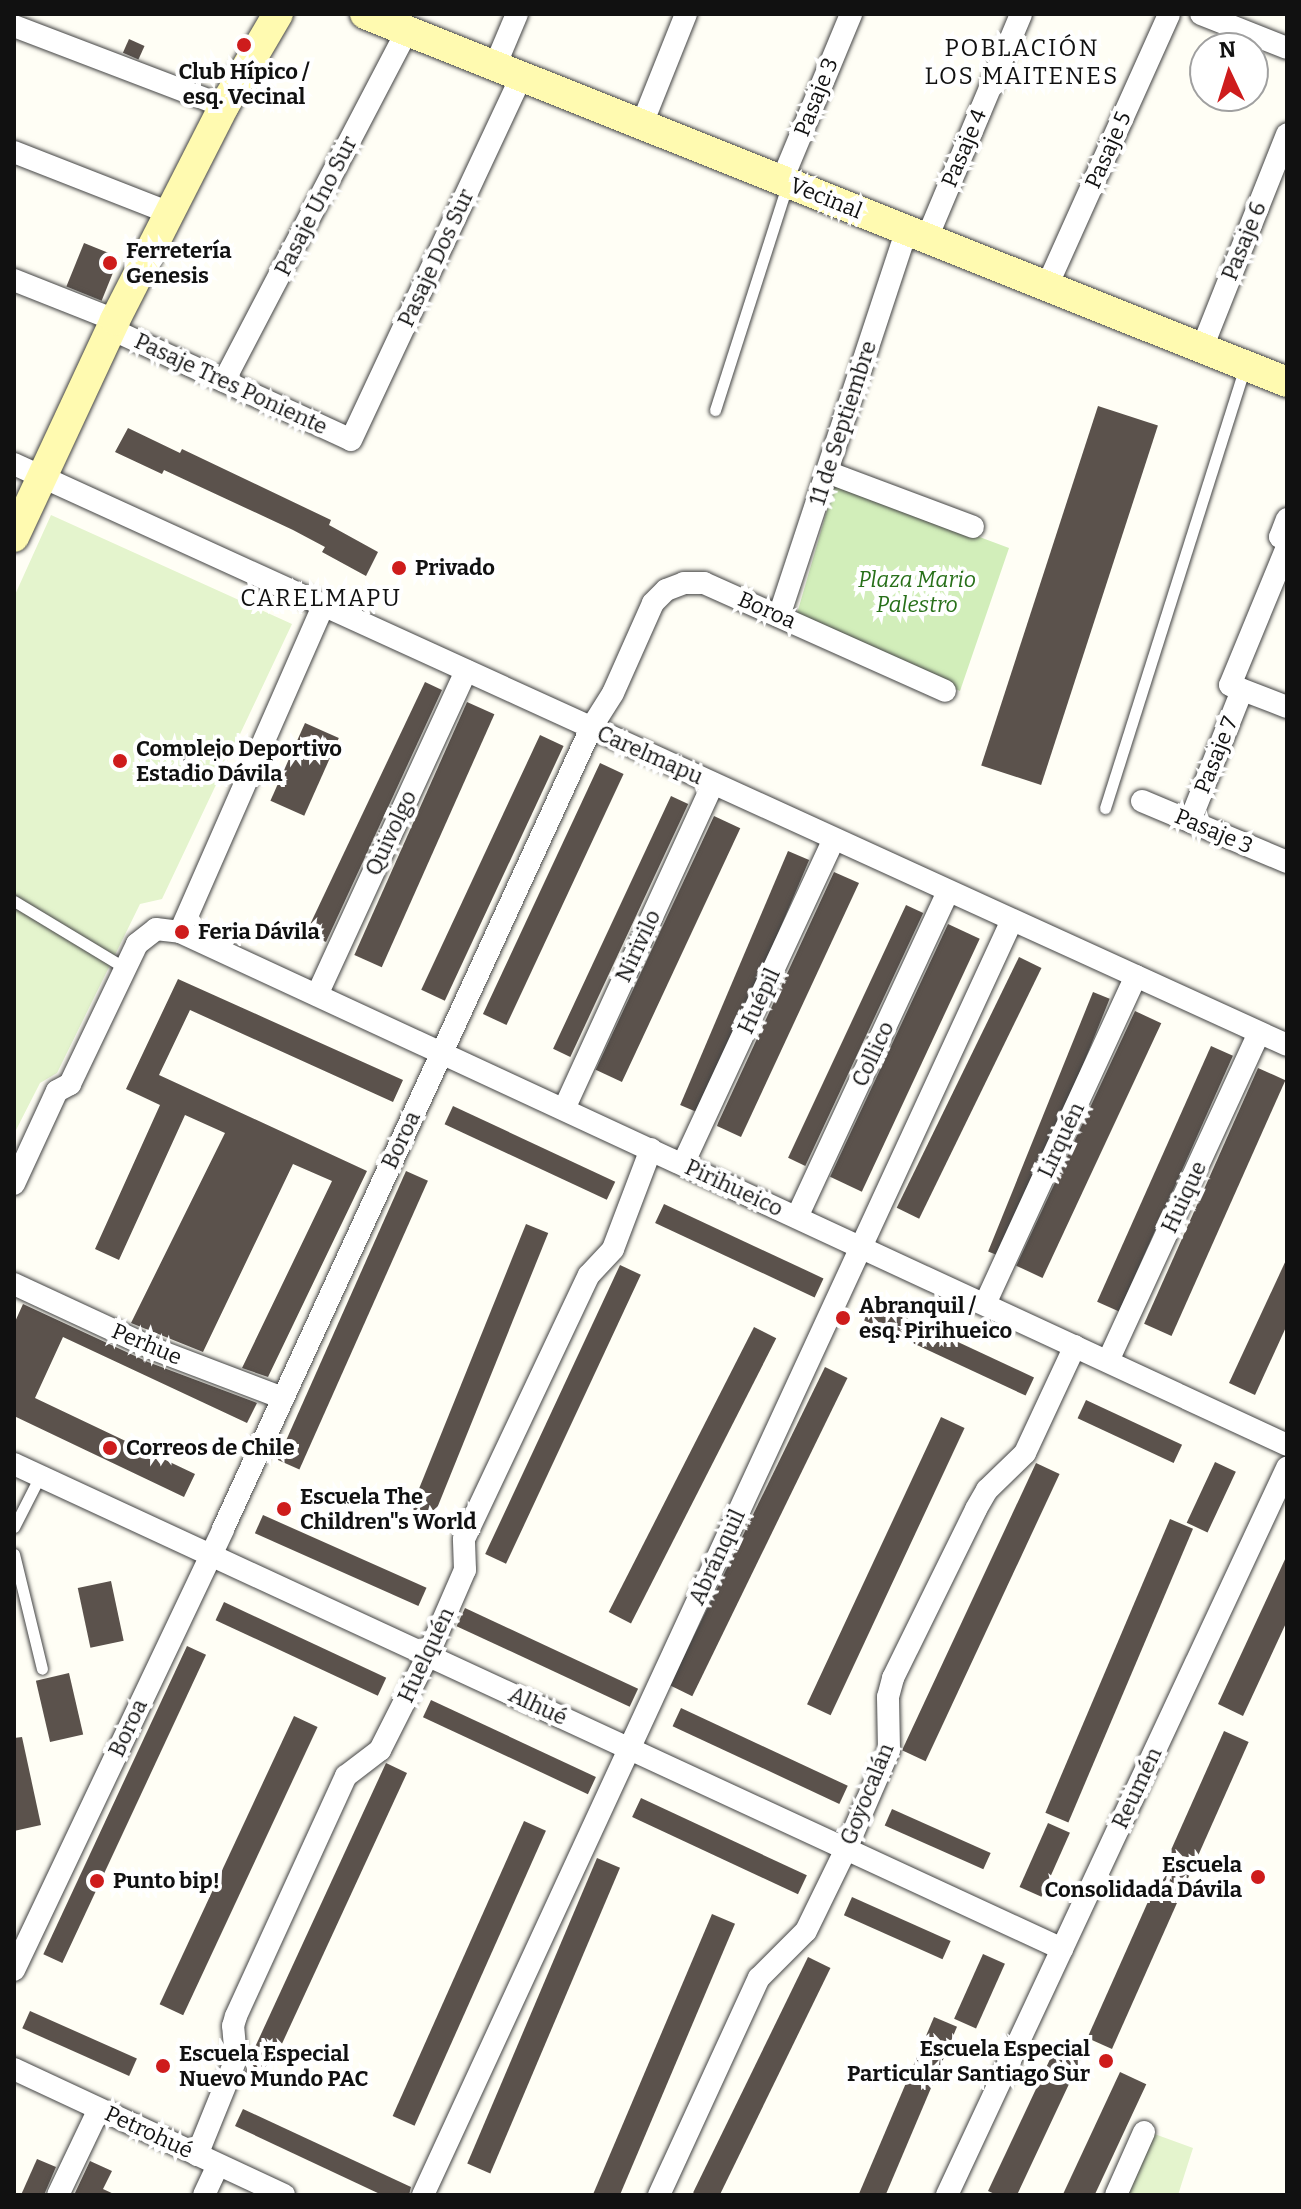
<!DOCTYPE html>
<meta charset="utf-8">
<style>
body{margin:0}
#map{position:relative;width:1301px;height:2209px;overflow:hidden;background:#fffef5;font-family:Bitter,serif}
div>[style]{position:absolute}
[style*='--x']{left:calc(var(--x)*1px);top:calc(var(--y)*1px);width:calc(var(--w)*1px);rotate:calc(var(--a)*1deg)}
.green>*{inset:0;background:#d2eeba}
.pitch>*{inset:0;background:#e4f4cd}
.building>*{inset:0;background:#5b524c;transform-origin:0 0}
.roads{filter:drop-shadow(0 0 2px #444) drop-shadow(0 0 2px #444)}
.lane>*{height:11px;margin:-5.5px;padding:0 5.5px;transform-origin:5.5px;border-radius:5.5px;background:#fff}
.street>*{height:22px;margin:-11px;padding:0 11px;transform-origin:11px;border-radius:11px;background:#fff}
.secondary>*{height:30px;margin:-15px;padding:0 15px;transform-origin:15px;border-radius:15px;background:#fffab0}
.dots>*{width:22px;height:22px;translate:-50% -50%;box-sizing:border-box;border:4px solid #fff;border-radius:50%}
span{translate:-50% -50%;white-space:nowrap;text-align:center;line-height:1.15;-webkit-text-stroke:8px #fff;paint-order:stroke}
.poi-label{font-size:22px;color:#111;font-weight:700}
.left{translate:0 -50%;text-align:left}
.right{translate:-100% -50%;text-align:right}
.street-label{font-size:22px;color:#111}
.park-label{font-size:22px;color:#28701a;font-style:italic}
.neighbourhood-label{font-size:24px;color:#111;letter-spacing:2px}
.frame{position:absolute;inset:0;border:16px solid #111;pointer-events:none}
.north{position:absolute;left:1189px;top:32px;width:80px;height:80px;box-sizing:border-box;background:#fff;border:2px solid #a0a0a0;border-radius:50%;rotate:356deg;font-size:22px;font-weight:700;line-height:32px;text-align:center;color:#111}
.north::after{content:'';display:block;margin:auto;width:28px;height:36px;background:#ce1c1c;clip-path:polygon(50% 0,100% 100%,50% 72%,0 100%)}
</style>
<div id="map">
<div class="green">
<i style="clip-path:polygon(835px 483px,1009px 548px,960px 691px,796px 617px)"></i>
</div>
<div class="pitch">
<i style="clip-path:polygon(51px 515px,292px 624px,162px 899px,140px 904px,57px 1073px,40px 1083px,14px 1134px,14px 597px)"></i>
<i style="clip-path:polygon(1149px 2132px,1193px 2148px,1178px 2195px,1129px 2195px)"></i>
</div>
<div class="building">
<i style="left:129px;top:39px;width:17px;height:15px;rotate:24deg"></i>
<i style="left:84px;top:243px;width:38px;height:47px;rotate:22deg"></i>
<i style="left:1098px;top:406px;width:63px;height:378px;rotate:18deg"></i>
<i style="clip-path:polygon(128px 428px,180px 453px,182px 449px,331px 520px,329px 525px,378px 552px,366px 576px,322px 552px,325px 547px,293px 530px,164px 470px,162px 474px,115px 452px)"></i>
<i style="clip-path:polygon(425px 682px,442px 690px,326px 942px,306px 933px)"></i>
<i style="left:467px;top:702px;width:30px;height:277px;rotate:24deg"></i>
<i style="left:305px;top:723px;width:37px;height:85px;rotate:24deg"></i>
<i style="left:540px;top:735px;width:26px;height:281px;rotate:25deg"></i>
<i style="left:600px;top:763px;width:26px;height:277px;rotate:25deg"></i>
<i style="left:671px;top:796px;width:19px;height:279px;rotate:25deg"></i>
<i style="left:714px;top:816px;width:29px;height:280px;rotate:25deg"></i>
<i style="left:788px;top:851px;width:23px;height:276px;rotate:23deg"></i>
<i style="clip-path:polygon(834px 872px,859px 883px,741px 1137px,717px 1126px,718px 1123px)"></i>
<i style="left:906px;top:905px;width:19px;height:279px;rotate:25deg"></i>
<i style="left:948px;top:924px;width:35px;height:279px;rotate:25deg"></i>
<i style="left:1019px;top:957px;width:25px;height:279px;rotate:26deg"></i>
<i style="clip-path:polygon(178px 979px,403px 1080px,393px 1102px,190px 1010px,159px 1075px,367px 1171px,268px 1377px,242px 1368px,332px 1181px,293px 1164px,203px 1352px,131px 1323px,225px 1133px,185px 1115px,119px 1260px,95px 1249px,160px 1105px,126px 1089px)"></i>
<i style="left:1093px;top:992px;width:18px;height:280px;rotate:22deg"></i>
<i style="left:1135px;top:1011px;width:29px;height:281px;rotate:25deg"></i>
<i style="left:1211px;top:1046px;width:24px;height:280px;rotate:24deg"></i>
<i style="left:1258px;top:1068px;width:30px;height:280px;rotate:24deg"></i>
<i style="left:453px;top:1106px;width:179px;height:20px;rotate:25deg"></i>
<i style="left:406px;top:1171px;width:24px;height:316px;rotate:24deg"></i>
<i style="left:664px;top:1204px;width:176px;height:21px;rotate:25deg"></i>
<i style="left:526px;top:1224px;width:24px;height:315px;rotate:22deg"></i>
<i style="clip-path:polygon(1287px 1258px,1287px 1325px,1255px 1395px,1229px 1383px)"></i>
<i style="left:620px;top:1265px;width:23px;height:319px;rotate:25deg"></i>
<i style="left:870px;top:1301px;width:181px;height:20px;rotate:25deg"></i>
<i style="clip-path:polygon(23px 1304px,148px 1362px,257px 1403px,247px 1423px,63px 1337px,35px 1398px,195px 1474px,184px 1497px,14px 1416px,14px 1324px)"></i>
<i style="left:754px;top:1327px;width:25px;height:320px;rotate:27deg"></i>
<i style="left:825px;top:1367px;width:25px;height:354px;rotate:26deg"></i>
<i style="left:1086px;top:1400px;width:106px;height:20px;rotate:25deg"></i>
<i style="left:941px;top:1417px;width:26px;height:317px;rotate:25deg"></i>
<i style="left:1215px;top:1462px;width:23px;height:67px;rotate:25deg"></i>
<i style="left:1036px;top:1463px;width:26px;height:317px;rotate:25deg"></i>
<i style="left:263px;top:1515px;width:179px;height:20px;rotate:24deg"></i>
<i style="left:1170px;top:1519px;width:25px;height:319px;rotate:23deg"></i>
<i style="clip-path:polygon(1287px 1555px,1287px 1621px,1243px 1716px,1218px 1704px)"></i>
<i style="left:111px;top:1581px;width:61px;height:34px;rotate:78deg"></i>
<i style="left:224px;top:1602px;width:179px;height:20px;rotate:25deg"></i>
<i style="left:465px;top:1608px;width:191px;height:20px;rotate:25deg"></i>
<i style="left:187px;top:1646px;width:21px;height:340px;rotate:25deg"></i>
<i style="left:69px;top:1673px;width:63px;height:34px;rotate:77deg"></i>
<i style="left:431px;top:1700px;width:182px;height:19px;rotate:25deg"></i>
<i style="left:681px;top:1708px;width:184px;height:20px;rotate:25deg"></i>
<i style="left:294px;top:1716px;width:26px;height:318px;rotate:25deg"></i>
<i style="left:1224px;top:1731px;width:27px;height:336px;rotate:24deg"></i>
<i style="clip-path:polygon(22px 1737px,41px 1825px,14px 1831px,14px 1738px)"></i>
<i style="clip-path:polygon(386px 1763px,407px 1773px,262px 2087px,243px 2078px,250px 2058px)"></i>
<i style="left:641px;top:1798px;width:183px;height:21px;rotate:25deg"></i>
<i style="left:892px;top:1809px;width:108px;height:18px;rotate:24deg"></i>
<i style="left:524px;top:1821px;width:24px;height:323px;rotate:24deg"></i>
<i style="left:1048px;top:1823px;width:24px;height:70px;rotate:24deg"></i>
<i style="left:597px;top:1858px;width:25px;height:332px;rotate:23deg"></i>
<i style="left:852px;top:1897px;width:108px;height:20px;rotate:24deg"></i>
<i style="left:712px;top:1914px;width:25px;height:309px;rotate:23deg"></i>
<i style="left:983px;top:1954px;width:24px;height:71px;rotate:24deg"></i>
<i style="left:808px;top:1957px;width:25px;height:262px;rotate:26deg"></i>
<i style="left:30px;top:2011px;width:117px;height:19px;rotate:24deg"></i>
<i style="left:934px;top:2017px;width:25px;height:196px;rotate:23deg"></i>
<i style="clip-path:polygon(1059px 2040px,1084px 2052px,1017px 2195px,997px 2195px,988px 2191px)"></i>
<i style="left:1120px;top:2072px;width:29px;height:136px;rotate:25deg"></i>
<i style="clip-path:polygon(243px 2109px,411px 2187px,409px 2195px,382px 2195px,235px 2126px)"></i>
<i style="clip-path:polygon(37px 2159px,56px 2167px,44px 2195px,21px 2195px)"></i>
<i style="clip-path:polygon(90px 2161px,112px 2171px,103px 2189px,116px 2195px,74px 2195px)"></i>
</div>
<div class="roads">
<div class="lane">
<i style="--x:715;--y:410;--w:235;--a:-72.2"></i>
<i style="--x:1105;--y:808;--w:464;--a:-72.4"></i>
<i style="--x:14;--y:901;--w:130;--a:31.1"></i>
<i style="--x:14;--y:1527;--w:57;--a:-63"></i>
<i style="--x:14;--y:1554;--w:118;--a:76.3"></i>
</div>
<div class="street">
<i style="--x:1201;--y:14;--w:92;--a:21.6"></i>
<i style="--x:14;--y:26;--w:225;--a:20.9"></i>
<i style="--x:495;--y:66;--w:56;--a:-67.1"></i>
<i style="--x:642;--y:124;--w:118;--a:-68.2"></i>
<i style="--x:14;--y:152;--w:168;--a:21.4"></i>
<i style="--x:782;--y:180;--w:180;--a:-67.4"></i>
<i style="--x:927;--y:238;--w:243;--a:-67.2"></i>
<i style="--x:14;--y:280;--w:109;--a:21.6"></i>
<i style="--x:1047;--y:286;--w:298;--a:-65.8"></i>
<i style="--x:111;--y:329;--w:264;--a:24.8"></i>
<i style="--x:351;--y:440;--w:401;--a:-64.9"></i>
<i style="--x:1202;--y:348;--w:230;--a:-68.3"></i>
<i style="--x:224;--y:381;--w:395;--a:-62.4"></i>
<i style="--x:14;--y:464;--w:1399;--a:24.53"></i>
<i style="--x:827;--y:472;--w:156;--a:20.6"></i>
<i style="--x:1287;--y:519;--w:19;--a:111"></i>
<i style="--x:1280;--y:537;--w:8;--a:23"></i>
<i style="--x:1287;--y:547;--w:149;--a:112.4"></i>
<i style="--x:1230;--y:685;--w:61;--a:21.1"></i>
<i style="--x:779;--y:616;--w:407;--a:-71.7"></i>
<i style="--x:1142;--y:801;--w:157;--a:22.8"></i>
<i style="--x:1190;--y:821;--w:141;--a:-68.3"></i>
<i style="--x:180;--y:932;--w:356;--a:-66.3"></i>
<i style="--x:317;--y:995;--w:357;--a:-65.3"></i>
<i style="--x:564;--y:1109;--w:358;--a:-65.4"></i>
<i style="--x:683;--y:1164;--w:358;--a:-65.1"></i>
<i style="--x:14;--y:1184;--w:102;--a:-65.2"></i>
<i style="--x:57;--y:1091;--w:15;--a:-28"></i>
<i style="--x:70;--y:1084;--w:155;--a:-64.4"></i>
<i style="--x:137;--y:944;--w:24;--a:-38"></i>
<i style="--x:156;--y:929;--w:24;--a:7"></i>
<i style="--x:180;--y:932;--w:1220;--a:24.86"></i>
<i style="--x:797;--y:1217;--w:359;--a:-65.1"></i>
<i style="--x:14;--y:1284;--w:154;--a:24.9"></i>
<i style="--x:154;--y:1349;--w:138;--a:20.8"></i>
<i style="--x:985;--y:1304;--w:361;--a:-65.3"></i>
<i style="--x:1108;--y:1361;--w:361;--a:-65.3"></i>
<i style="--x:14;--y:1464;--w:1155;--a:24.83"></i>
<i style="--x:14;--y:1970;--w:488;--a:-64.6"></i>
<i style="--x:223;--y:1529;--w:881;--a:-65.32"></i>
<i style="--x:591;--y:728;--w:41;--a:-57.8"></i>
<i style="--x:613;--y:693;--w:98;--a:-66"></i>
<i style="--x:653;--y:603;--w:18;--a:-45"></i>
<i style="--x:666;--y:590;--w:19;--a:-21"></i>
<i style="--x:684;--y:583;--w:20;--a:0"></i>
<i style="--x:704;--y:583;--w:264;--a:24.1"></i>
<i style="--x:14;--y:2069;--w:298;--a:25"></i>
<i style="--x:197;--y:2155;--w:104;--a:-67.9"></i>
<i style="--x:236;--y:2059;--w:33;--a:-95"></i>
<i style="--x:233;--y:2026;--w:10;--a:-73"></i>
<i style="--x:236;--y:2016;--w:264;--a:-65.4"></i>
<i style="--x:346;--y:1776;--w:43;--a:-37.4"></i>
<i style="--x:380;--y:1750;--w:106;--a:-63.2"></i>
<i style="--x:428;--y:1655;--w:93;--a:-66.5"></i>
<i style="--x:465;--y:1570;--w:31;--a:-92"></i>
<i style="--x:464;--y:1539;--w:292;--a:-64.7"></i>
<i style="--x:589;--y:1275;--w:35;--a:-47"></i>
<i style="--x:613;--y:1249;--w:107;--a:-69.2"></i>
<i style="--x:58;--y:2195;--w:95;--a:-64.5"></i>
<i style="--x:204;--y:2195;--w:33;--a:-65"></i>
<i style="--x:423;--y:2195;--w:1404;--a:-65.2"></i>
<i style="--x:659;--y:2195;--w:239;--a:-65.3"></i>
<i style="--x:759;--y:1978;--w:66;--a:-45"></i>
<i style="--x:806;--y:1931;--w:91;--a:-64"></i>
<i style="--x:846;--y:1849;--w:108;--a:-66.5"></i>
<i style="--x:889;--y:1750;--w:53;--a:-91.1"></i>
<i style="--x:888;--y:1697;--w:20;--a:-75"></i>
<i style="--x:893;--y:1678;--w:188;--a:-63.8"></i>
<i style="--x:976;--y:1509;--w:22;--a:-60"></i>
<i style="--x:987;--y:1490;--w:53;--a:-44.2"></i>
<i style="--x:1025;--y:1453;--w:118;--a:-65"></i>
<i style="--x:947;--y:2195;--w:803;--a:-64.94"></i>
<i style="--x:1116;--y:2195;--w:69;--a:-66"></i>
</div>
<div class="secondary">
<i style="--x:365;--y:14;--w:993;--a:21.76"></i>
<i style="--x:14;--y:537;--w:239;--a:-65"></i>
<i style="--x:115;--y:320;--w:240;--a:-63"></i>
<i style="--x:224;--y:106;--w:107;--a:-59.6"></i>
</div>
</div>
<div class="dots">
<i style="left:244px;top:45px;background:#ce1c1c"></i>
<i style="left:110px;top:263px;background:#ce1c1c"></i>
<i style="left:399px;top:568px;background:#ce1c1c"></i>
<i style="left:120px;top:761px;background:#ce1c1c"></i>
<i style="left:182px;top:932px;background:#ce1c1c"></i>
<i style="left:843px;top:1318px;background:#ce1c1c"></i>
<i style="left:110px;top:1448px;background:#ce1c1c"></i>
<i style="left:284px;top:1509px;background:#ce1c1c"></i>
<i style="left:1258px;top:1877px;background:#ce1c1c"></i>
<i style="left:97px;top:1881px;background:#ce1c1c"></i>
<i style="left:1106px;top:2061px;background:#ce1c1c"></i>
<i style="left:163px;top:2066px;background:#ce1c1c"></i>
</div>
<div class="poi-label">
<span style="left:244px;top:84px">Club Hípico /<br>esq. Vecinal</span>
<span class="left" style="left:126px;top:263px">Ferretería<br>Genesis</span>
<span class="left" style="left:415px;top:568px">Privado</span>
<span class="left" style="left:136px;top:761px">Complejo Deportivo<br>Estadio Dávila</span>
<span class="left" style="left:198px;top:932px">Feria Dávila</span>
<span class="left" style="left:859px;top:1318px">Abranquil /<br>esq. Pirihueico</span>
<span class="left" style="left:126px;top:1448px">Correos de Chile</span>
<span class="left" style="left:300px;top:1509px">Escuela The<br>Children"s World</span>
<span class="right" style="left:1242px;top:1877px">Escuela<br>Consolidada Dávila</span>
<span class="left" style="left:113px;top:1881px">Punto bip!</span>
<span class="right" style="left:1090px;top:2061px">Escuela Especial<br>Particular Santiago Sur</span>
<span class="left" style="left:179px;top:2066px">Escuela Especial<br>Nuevo Mundo PAC</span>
</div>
<div class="street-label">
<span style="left:816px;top:97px;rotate:-68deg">Pasaje 3</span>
<span style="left:964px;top:148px;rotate:-67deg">Pasaje 4</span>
<span style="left:1108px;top:150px;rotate:-66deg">Pasaje 5</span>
<span style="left:826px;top:198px;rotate:22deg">Vecinal</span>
<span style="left:316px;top:206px;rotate:-63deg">Pasaje Uno Sur</span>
<span style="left:1244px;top:241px;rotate:-68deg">Pasaje 6</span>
<span style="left:436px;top:258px;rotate:-65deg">Pasaje Dos Sur</span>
<span style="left:231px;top:384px;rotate:25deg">Pasaje Tres Poniente</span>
<span style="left:843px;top:423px;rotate:-72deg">11 de Septiembre</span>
<span style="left:767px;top:610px;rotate:24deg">Boroa</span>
<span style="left:650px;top:755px;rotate:24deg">Carelmapu</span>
<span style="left:1216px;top:755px;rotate:-68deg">Pasaje 7</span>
<span style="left:1214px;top:831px;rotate:23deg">Pasaje 3</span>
<span style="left:391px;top:833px;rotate:-65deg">Quivolgo</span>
<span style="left:638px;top:946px;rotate:-65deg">Nirivilo</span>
<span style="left:759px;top:1001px;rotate:-65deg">Huépil</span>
<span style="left:873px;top:1054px;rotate:-65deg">Collico</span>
<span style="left:401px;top:1140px;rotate:-65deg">Boroa</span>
<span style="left:1061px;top:1140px;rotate:-65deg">Lirquén</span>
<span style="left:734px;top:1188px;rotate:25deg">Pirihueico</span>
<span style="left:1184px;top:1197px;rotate:-65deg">Huique</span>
<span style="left:147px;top:1344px;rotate:23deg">Perhue</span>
<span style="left:717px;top:1557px;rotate:-65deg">Abránquil</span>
<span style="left:426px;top:1655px;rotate:-65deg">Huelquén</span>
<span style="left:538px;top:1706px;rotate:25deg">Alhué</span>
<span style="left:128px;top:1728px;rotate:-65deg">Boroa</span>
<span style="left:1137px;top:1788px;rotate:-65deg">Reumén</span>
<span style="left:867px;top:1794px;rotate:-68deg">Goyocalán</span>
<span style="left:149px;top:2132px;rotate:25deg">Petrohué</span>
</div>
<div class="park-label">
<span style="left:917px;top:592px">Plaza Mario<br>Palestro</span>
</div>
<div class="neighbourhood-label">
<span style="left:1022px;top:63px">POBLACIÓN<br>LOS MAITENES</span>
<span style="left:321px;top:599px">CARELMAPU</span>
</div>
<div class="frame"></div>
<div class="north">N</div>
</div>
